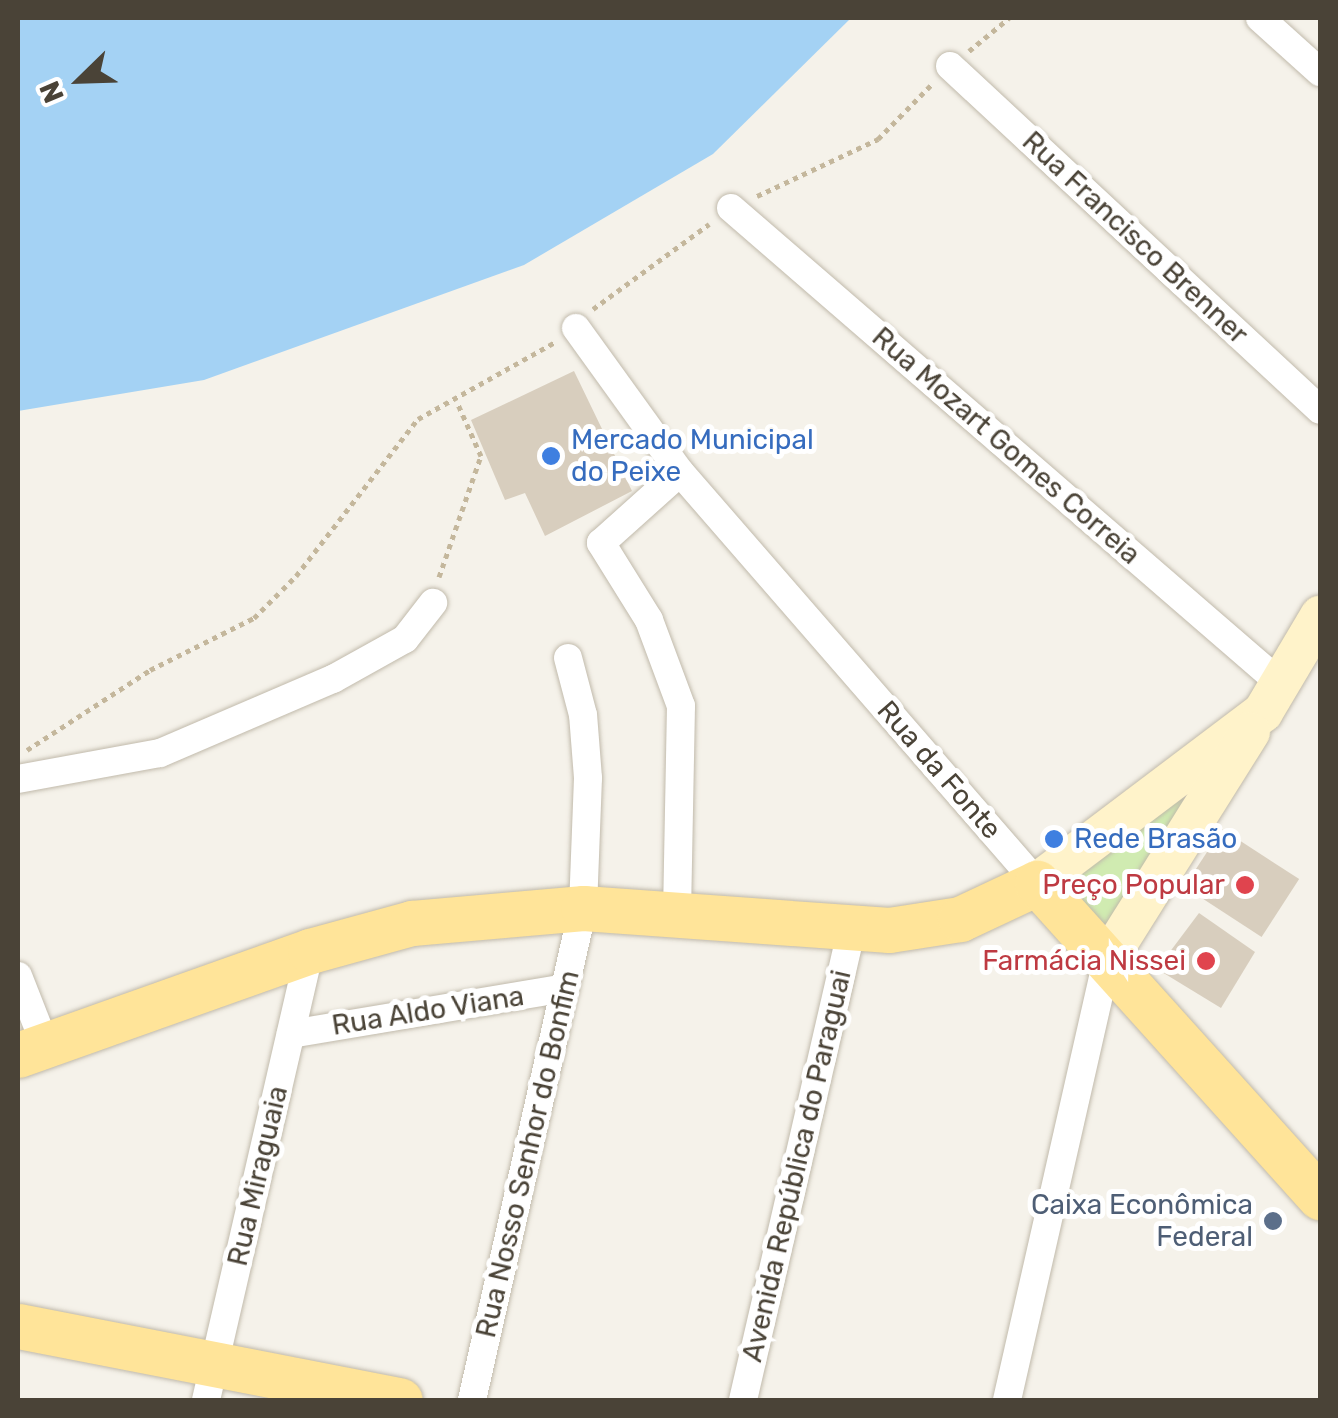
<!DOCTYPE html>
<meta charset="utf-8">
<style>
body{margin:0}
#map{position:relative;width:1338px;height:1418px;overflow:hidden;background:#f5f2ea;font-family:Rubik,sans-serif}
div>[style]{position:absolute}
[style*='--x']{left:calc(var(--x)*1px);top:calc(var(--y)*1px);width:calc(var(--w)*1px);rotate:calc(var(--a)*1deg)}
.green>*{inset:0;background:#d0ebb1}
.water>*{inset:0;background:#a4d2f4}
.building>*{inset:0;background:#d8cebe;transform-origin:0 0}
.path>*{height:5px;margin-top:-2.5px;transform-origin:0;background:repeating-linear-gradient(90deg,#c4b79c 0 5px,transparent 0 10px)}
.roads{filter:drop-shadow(0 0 2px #c1baab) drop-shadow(0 0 2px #c1baab)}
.street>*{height:28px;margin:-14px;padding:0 14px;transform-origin:14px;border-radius:14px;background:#fff}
.secondary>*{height:40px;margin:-20px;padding:0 20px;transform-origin:20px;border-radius:20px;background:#fff3ca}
.primary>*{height:45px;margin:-22.5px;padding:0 22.5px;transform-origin:22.5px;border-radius:22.5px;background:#ffe499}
.dots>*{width:28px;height:28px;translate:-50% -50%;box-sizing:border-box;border:5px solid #fff;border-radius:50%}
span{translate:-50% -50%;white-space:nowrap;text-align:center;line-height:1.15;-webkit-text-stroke:10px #fff;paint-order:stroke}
.street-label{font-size:28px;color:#4a4337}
.shop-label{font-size:28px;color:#366cbe}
.left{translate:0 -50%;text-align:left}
.health-label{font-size:28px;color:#be3a42}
.right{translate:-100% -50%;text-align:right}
.service-label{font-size:28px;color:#4e5e75}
.frame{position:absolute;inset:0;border:20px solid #4a4337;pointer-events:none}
.north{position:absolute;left:30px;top:30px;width:100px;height:100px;-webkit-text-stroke:8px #fff;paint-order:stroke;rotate:247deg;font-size:28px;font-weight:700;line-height:40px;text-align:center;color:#4a4337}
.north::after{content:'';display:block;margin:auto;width:35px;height:45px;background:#4a4337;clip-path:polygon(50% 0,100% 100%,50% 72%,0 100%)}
</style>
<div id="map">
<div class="green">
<i style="clip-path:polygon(1239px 738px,1108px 945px,1050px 882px)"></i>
</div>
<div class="water">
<i style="clip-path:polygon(18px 18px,851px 18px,713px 154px,524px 265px,204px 380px,18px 411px)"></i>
</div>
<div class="building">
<i style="clip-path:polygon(574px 371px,632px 491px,545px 536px,525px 493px,505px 500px,471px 420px)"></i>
<i style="left:1222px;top:829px;width:92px;height:69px;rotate:33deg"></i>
<i style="clip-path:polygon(1199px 913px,1255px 952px,1221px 1008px,1157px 969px)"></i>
</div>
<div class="path">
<i style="--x:969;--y:51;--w:52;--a:-39.5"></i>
<i style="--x:757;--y:196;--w:134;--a:-25.2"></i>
<i style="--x:878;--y:139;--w:76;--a:-45.5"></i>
<i style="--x:593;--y:309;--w:144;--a:-36.2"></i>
<i style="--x:439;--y:577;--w:128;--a:-70.9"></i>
<i style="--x:481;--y:456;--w:59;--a:-114"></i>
<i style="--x:27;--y:750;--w:147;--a:-33"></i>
<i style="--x:150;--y:670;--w:116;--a:-26.6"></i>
<i style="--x:254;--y:618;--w:59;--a:-45"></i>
<i style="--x:296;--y:576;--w:199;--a:-52.2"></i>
<i style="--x:418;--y:419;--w:157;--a:-29.3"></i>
</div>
<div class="roads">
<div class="street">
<i style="--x:1260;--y:18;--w:81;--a:42"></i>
<i style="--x:950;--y:66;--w:505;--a:42.91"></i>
<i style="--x:731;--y:208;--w:727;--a:40.87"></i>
<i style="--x:576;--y:328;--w:178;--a:54.2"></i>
<i style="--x:680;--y:472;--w:544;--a:49.02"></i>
<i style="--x:18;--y:779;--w:144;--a:-10.4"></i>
<i style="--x:160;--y:753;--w:188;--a:-23.2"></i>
<i style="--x:333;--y:679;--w:82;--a:-29.1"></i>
<i style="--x:405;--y:639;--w:46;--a:-52.1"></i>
<i style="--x:677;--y:914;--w:208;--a:-88.9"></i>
<i style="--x:681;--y:706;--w:92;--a:-110.4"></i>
<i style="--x:649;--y:620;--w:91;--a:-121.9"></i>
<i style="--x:601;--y:543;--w:106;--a:-41.9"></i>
<i style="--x:18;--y:976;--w:74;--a:68.6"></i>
<i style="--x:291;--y:1034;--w:278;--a:-9.5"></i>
<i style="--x:206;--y:1400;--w:461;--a:-77"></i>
<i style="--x:472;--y:1400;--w:504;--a:-77.29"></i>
<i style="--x:583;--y:908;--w:130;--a:-87.8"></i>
<i style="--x:588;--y:778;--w:63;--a:-94.5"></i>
<i style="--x:583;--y:715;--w:59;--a:-104.7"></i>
<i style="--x:743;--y:1400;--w:481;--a:-77"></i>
<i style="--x:1007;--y:1400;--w:451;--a:-77.2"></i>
</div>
<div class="secondary">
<i style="--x:1037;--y:883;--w:283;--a:-37.1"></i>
<i style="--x:1263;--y:712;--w:112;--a:-59.3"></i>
<i style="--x:1107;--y:960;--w:269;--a:-57.9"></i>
</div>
<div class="primary">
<i style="--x:18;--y:1055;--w:310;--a:-19.6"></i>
<i style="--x:310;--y:951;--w:106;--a:-15.4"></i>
<i style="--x:412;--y:923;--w:172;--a:-5"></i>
<i style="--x:583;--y:908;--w:307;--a:4.1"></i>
<i style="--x:889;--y:930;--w:72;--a:-8.8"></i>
<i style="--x:960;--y:919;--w:85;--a:-25.1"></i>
<i style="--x:1037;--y:883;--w:423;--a:48"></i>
<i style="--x:18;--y:1326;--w:389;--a:11"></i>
</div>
</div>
<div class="dots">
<i style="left:551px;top:456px;background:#3f7fe0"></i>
<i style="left:1054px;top:839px;background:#3f7fe0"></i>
<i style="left:1245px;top:885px;background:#e0444e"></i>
<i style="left:1206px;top:961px;background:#e0444e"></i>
<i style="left:1273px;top:1221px;background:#5c6f8a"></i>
</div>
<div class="street-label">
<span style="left:1135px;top:238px;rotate:43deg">Rua Francisco Brenner</span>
<span style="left:1006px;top:446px;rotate:41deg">Rua Mozart Gomes Correia</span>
<span style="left:939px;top:770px;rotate:49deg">Rua da Fonte</span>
<span style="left:428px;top:1011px;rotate:-9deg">Rua Aldo Viana</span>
<span style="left:528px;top:1154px;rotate:-77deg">Rua Nosso Senhor do Bonfim</span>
<span style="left:797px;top:1166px;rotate:-77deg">Avenida República do Paraguai</span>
<span style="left:258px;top:1176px;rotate:-77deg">Rua Miraguaia</span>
</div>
<div class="shop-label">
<span class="left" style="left:571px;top:456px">Mercado Municipal<br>do Peixe</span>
<span class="left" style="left:1074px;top:839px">Rede Brasão</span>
</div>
<div class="health-label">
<span class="right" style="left:1225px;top:885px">Preço Popular</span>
<span class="right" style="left:1186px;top:961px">Farmácia Nissei</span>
</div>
<div class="service-label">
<span class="right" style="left:1253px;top:1221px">Caixa Econômica<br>Federal</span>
</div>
<div class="frame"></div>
<div class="north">N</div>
</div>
